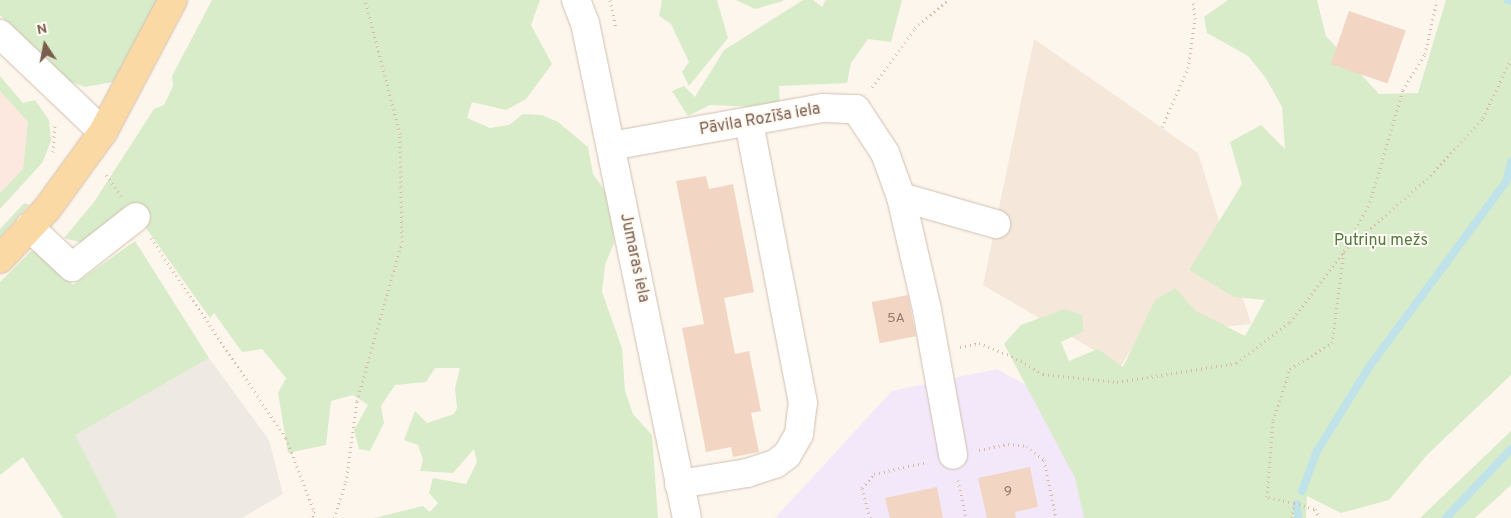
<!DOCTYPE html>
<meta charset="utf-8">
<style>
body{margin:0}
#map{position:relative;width:1511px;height:518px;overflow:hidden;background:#fdf6ec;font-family:Overpass,sans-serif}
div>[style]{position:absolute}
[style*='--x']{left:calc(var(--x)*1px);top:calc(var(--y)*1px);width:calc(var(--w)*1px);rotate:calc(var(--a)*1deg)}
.residential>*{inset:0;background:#f5e8da}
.commercial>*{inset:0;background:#fde8e0}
.industrial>*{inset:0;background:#efe9e4}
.education>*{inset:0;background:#f3e8fa}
.green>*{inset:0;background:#d8ecc9}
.stream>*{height:8px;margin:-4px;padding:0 4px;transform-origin:4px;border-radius:4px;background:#bfe3e8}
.building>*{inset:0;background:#f3d5c3;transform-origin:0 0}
.path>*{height:3px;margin-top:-1.5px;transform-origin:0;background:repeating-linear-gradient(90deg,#d9b8a5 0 1px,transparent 0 5px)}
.roads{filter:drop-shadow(0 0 1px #d1beb0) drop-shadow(0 0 1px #d1beb0)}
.minor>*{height:28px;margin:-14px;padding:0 14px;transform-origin:14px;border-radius:14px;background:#fff}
.major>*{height:28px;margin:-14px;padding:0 14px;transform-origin:14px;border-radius:14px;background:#fbd9a5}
span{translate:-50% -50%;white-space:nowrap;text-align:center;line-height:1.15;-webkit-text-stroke:4px #fffaf3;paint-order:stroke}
.number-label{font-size:14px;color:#987a6a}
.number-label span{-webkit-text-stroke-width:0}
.street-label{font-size:16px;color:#7a5c4d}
.park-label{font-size:16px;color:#537a41}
.north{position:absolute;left:20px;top:20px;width:50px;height:50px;-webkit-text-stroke:4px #fffaf3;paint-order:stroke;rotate:349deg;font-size:14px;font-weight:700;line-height:20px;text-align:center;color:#7a5c4d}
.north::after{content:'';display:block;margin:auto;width:18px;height:22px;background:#7a5c4d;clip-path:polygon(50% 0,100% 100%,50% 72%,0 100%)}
</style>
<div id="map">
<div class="residential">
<i style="clip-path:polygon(1034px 39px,1198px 153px,1251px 324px,1139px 336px,1121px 366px,983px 285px)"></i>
</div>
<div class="commercial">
<i style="clip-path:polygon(0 91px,28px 121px,23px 169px,0 193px)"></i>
</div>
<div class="industrial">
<i style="clip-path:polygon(209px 358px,269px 440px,283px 494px,242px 518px,118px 518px,74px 435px)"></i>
</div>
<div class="education">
<i style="clip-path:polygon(997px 369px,1053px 400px,1146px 518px,775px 518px,892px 391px)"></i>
</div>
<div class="green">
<i style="clip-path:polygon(0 0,158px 0,113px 82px,85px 87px,66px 80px,0 15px)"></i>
<i style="clip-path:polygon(212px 0,540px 0,531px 25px,552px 64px,526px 99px,506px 110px,472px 102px,467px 118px,490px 128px,509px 125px,523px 114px,542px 115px,558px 122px,588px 147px,593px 174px,611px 199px,614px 243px,605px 265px,602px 292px,622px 348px,625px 391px,633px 414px,652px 435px,658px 518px,374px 518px,423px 506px,430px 512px,438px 503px,429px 493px,433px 478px,466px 484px,477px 462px,474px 449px,453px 473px,420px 471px,423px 460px,418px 445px,404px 440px,415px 411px,427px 423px,454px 414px,457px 408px,455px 388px,460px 368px,435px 368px,426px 382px,395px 385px,381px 406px,384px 423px,370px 451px,359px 449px,354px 430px,368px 405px,353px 395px,331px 401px,326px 445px,288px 453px,278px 393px,286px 378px,262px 349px,242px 352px,214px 313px,210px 318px,134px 211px,83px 243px,64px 238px,94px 202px,154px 109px,164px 105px,173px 86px,172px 76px)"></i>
<i style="clip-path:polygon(662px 0,717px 0,728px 38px,689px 86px,682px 72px,689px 62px,671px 24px,659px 16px)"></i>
<i style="clip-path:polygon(736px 0,783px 0,783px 1px,755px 9px)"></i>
<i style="clip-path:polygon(803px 0,813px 0,822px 7px,826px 0,902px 0,891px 42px,868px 39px,851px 63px,847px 83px,779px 86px,780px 108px,710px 105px,688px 116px,672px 91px,684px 86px,695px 97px,724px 50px)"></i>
<i style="clip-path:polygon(1228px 0,1317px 0,1326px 36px,1379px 94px,1418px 93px,1446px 0,1511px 0,1511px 375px,1428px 454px,1389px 500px,1341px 513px,1307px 496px,1306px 518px,1084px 518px,1075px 478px,1004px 344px,1021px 325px,1064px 309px,1082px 315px,1084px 331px,1061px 342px,1069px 361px,1098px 349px,1123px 367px,1155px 300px,1175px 288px,1196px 311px,1245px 336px,1265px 300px,1234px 297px,1189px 270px,1242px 184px,1230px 142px,1261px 125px,1285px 149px,1282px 107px,1265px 77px,1248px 56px,1207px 33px,1204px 17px)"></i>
<i style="clip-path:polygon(0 76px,23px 103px,35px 100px,49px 120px,51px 141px,42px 163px,0 209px,0 193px,23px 169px,28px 122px,0 91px)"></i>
<i style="clip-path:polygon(24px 203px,29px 205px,0 237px,0 229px)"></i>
<i style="clip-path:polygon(135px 241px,209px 358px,75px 435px,118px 518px,63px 518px,23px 457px,0 475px,0 282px,31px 251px,46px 253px,73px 285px)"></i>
<i style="clip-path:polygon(1511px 431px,1511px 485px,1475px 518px,1420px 518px)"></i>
</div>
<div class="stream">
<i style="--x:1508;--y:0;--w:3;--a:18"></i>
<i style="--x:1302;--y:491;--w:43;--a:-69.4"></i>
<i style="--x:1317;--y:451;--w:99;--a:-58.2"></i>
<i style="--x:1369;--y:367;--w:230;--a:-53.5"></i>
<i style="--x:1506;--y:182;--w:21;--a:-76"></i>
<i style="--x:1297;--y:504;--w:14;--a:86"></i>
<i style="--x:1446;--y:518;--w:95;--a:-46.7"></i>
</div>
<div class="building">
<i style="left:1349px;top:11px;width:60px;height:56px;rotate:19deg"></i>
<i style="clip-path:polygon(706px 176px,709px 189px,733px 184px,754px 292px,724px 298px,735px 354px,749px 351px,761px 411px,751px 413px,759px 452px,733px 457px,731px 447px,706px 452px,682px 328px,704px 324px,676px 181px)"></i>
<i style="left:908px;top:295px;width:42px;height:37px;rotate:79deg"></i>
<i style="clip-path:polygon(1030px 467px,1038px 507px,1015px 512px,1016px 518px,987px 518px,978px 478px)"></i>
<i style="clip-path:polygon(937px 487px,943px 518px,890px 518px,885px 498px)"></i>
</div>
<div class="path">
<i style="--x:610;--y:0;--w:30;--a:78"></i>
<i style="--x:872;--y:87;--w:73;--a:-53.9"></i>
<i style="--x:915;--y:28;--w:43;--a:-40.3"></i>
<i style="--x:1162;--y:127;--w:64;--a:-66.2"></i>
<i style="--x:1188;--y:68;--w:49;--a:-81.9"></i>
<i style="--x:1195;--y:19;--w:19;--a:-96"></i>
<i style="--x:53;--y:152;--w:28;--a:-86"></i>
<i style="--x:106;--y:175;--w:26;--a:54"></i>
<i style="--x:151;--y:238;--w:241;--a:56"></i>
<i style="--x:286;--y:438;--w:78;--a:69"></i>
<i style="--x:314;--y:511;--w:7;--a:98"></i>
<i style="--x:960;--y:347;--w:19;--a:-12"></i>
<i style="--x:979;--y:343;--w:35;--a:22"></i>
<i style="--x:1012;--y:356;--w:36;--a:30"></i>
<i style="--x:1043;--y:374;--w:74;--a:6.2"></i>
<i style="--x:1117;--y:382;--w:121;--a:-9"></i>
<i style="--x:1237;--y:363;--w:67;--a:-37.7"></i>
<i style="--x:1290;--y:322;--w:89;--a:-52.7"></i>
<i style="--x:1344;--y:251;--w:55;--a:-62"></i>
<i style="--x:1370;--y:202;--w:117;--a:-73.6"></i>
<i style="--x:1403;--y:90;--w:42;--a:-58.6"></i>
<i style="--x:1425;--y:54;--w:55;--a:-77.5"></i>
<i style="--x:979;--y:450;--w:30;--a:-12"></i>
<i style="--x:1008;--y:444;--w:19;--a:6"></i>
<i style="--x:1027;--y:446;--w:22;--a:39"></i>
<i style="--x:1044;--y:460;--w:59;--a:78.3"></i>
<i style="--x:958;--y:480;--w:38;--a:78"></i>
<i style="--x:1294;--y:503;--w:22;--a:16"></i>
<i style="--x:1315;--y:509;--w:10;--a:61"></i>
<i style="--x:334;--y:518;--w:38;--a:-72"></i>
<i style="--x:346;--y:482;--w:82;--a:-82.3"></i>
<i style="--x:357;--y:401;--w:165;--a:-74.2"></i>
<i style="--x:402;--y:242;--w:108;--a:-91.1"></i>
<i style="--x:400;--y:134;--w:138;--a:-104.6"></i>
<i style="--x:870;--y:518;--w:31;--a:-105"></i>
<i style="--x:862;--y:488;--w:18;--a:-49"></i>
<i style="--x:874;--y:474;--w:54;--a:-12.8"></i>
<i style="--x:1292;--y:518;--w:15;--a:-82"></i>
<i style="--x:1294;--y:503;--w:28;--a:-167"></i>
<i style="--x:1267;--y:497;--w:77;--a:-85.5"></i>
<i style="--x:1273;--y:420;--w:54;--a:-71.6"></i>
<i style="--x:1290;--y:369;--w:49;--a:-31.8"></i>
<i style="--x:1332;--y:343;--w:93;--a:-82.6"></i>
<i style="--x:1344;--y:251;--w:110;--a:-40.9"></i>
<i style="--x:1427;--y:179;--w:83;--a:-47.4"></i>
<i style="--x:1483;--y:118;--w:65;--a:-64.6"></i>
</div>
<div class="roads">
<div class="minor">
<i style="--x:576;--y:0;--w:25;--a:69"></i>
<i style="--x:585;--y:23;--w:505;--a:78.36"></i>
<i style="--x:0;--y:34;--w:142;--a:43.6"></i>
<i style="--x:611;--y:146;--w:215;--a:-10.2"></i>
<i style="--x:823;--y:108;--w:33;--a:2"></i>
<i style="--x:856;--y:109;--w:53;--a:56.6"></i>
<i style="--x:885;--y:153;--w:47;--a:70"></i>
<i style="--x:901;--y:197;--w:116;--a:77"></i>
<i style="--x:927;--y:310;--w:147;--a:79.8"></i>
<i style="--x:901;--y:197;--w:99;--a:15.9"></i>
<i style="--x:29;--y:227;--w:59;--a:42.9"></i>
<i style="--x:72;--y:267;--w:81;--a:-38"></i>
<i style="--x:679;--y:484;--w:69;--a:-9.2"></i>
<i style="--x:747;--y:473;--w:29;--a:-18"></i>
<i style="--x:775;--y:464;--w:15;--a:-37"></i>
<i style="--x:787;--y:455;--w:24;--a:-60"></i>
<i style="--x:799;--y:434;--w:31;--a:-83"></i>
<i style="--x:803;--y:403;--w:285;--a:-100.9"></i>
</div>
<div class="major">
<i style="--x:0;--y:259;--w:69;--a:-46.8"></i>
<i style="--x:47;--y:209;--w:95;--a:-54"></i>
<i style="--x:103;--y:132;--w:149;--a:-62.1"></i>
</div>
</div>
<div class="number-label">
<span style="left:896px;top:319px">5A</span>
<span style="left:1008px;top:492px">9</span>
</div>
<div class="street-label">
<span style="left:760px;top:120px;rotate:-10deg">Pāvila Rozīša iela</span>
<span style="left:634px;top:258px;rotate:78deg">Jumaras iela</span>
</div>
<div class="park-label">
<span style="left:1381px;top:241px">Putriņu mežs</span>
</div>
<div class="north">N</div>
</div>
